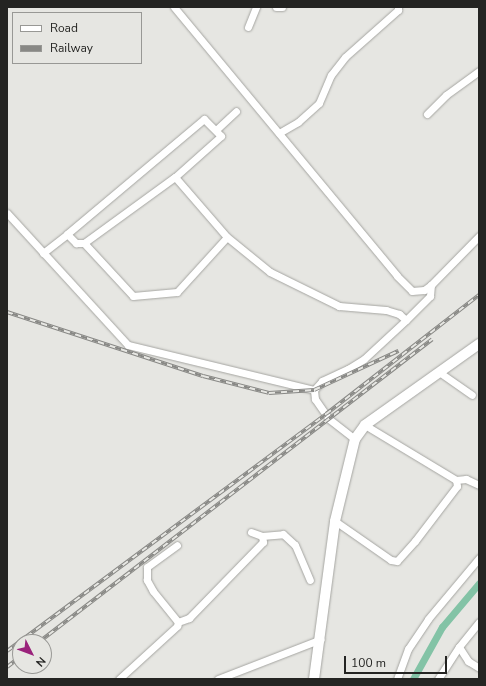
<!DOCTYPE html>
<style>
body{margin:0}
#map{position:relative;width:486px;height:686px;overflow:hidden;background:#e6e6e2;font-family:"Nunito Sans",sans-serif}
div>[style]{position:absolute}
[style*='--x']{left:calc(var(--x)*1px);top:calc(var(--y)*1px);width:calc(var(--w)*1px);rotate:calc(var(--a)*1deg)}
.canal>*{height:7px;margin:-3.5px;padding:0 3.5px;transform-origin:3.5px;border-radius:3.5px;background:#83c3a6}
.roads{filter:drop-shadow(0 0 1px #a5a5a1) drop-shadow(0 0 1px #a5a5a1)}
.street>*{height:7px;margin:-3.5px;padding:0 3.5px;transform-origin:3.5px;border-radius:3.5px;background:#fff}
.secondary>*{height:10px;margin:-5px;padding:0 5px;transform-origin:5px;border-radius:5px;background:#fff}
.rail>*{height:3.5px;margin-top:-1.75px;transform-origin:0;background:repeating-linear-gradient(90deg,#e6e6e2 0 6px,#888885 0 12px);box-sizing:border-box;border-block:1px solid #888885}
span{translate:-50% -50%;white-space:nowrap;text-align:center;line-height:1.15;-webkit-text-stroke:3px #e6e6e2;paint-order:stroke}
.frame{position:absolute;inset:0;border:8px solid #242422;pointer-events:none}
.legend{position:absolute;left:12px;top:12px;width:130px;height:52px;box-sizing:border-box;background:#e6e6e2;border:1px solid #989895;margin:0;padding:5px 7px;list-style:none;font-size:12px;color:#242422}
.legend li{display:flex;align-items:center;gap:8px;height:20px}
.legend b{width:20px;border:1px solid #989895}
.north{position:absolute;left:12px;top:634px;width:40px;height:40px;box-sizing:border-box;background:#e6e6e2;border:1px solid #989895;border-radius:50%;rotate:132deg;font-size:11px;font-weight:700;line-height:16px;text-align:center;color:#242422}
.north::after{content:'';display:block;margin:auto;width:14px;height:18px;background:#9a227b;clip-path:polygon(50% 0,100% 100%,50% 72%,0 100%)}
.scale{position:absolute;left:344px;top:656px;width:103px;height:18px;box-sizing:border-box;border:2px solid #242422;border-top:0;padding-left:5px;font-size:12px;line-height:14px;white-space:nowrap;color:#242422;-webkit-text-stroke:3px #e6e6e2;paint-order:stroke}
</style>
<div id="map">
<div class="canal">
<i style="--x:413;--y:679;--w:60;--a:-60.9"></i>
<i style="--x:442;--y:627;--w:57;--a:-49.9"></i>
</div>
<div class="roads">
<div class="street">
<i style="--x:174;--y:7;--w:349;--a:50.3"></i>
<i style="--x:397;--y:276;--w:21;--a:45"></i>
<i style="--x:412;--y:291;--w:12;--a:-5"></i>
<i style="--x:424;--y:290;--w:9;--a:-36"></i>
<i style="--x:431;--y:285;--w:69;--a:-45.6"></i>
<i style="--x:276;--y:7;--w:6;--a:0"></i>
<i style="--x:248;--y:27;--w:22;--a:-68"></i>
<i style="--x:427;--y:114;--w:27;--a:-45"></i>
<i style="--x:446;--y:95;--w:41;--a:-36"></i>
<i style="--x:217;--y:129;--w:26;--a:-43"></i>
<i style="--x:279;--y:133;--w:22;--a:-30"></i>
<i style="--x:298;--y:122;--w:28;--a:-42"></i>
<i style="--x:319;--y:103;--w:30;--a:-67"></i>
<i style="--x:331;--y:75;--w:23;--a:-52"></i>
<i style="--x:345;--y:57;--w:71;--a:-41.6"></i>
<i style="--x:398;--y:10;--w:3;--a:-90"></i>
<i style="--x:7;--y:213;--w:179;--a:47.5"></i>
<i style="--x:128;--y:345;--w:191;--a:13.6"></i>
<i style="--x:314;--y:390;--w:9;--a:84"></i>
<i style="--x:315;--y:399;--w:24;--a:55"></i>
<i style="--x:329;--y:419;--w:33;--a:38"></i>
<i style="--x:67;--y:234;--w:179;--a:-40"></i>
<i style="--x:204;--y:119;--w:24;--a:45"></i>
<i style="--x:221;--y:136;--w:62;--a:138.3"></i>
<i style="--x:84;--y:243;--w:72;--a:47.2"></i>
<i style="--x:133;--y:296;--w:44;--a:-5.2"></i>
<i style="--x:177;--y:292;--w:74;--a:-47.7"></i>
<i style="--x:43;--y:253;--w:31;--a:-38"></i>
<i style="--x:67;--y:234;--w:13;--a:45"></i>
<i style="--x:76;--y:243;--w:8;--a:0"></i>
<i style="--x:84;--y:243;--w:112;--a:-36"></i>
<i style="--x:175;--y:177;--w:79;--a:49.1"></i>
<i style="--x:227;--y:237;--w:55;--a:39.1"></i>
<i style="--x:270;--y:272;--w:77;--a:26.2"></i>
<i style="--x:339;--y:306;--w:47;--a:4.9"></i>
<i style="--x:386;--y:310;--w:14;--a:17"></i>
<i style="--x:399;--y:314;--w:9;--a:41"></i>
<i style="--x:406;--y:320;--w:34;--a:-45"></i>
<i style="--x:430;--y:296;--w:11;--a:-85"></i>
<i style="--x:439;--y:372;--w:40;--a:34.9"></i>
<i style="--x:314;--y:390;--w:12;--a:-48"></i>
<i style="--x:322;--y:381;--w:29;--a:-25"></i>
<i style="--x:348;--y:369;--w:19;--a:-32"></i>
<i style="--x:364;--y:359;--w:57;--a:-42.9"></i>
<i style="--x:456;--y:480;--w:10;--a:-6"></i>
<i style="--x:466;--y:479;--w:14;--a:25"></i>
<i style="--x:335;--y:521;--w:68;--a:34.9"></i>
<i style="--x:391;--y:560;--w:6;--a:9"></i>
<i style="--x:397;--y:561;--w:27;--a:-48"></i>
<i style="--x:415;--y:541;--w:69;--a:-52.6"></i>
<i style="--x:457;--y:486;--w:6;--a:-99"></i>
<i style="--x:456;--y:480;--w:106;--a:-148.9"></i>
<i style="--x:251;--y:532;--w:12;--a:20"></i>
<i style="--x:262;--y:536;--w:21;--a:-5"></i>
<i style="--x:283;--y:534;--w:16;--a:43"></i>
<i style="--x:295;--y:545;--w:38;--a:67"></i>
<i style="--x:178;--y:622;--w:12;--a:-20"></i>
<i style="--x:189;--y:618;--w:106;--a:-45.8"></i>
<i style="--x:263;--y:542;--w:6;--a:-99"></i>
<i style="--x:479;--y:622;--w:32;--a:129"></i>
<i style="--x:459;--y:647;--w:17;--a:57"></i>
<i style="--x:468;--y:661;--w:13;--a:32"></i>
<i style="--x:119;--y:679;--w:79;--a:-42.4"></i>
<i style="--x:177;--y:626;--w:4;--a:-76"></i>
<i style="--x:178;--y:622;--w:40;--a:-129"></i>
<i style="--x:153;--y:591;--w:13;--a:-119"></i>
<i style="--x:147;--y:580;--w:13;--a:-90"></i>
<i style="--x:147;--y:567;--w:37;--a:-36"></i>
<i style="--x:218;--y:679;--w:110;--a:-21.2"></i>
<i style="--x:397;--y:679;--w:32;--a:-70"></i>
<i style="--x:408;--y:649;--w:36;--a:-56"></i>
<i style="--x:428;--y:619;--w:80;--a:-50.1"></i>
<i style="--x:438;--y:679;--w:38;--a:-57"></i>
</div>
<div class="secondary">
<i style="--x:314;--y:679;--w:159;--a:-82.4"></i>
<i style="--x:335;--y:521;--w:84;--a:-76.3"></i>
<i style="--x:355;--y:439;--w:17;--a:-54"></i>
<i style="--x:365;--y:425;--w:140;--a:-35.4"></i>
</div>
</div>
<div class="rail">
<i style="--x:7;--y:312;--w:206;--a:18.1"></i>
<i style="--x:203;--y:376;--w:68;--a:14.4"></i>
<i style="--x:269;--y:393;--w:45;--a:-3.8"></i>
<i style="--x:314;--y:390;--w:93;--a:-24.9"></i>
<i style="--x:39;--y:642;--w:496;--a:-37.6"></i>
<i style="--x:7;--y:651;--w:397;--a:-36.6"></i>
<i style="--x:326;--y:414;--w:194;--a:-37.9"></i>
<i style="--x:7;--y:667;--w:16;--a:-38"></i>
</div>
<div class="frame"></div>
<ul class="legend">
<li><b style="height:5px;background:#fff"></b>Road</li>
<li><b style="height:5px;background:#888885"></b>Railway</li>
</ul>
<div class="north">N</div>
<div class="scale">100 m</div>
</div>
